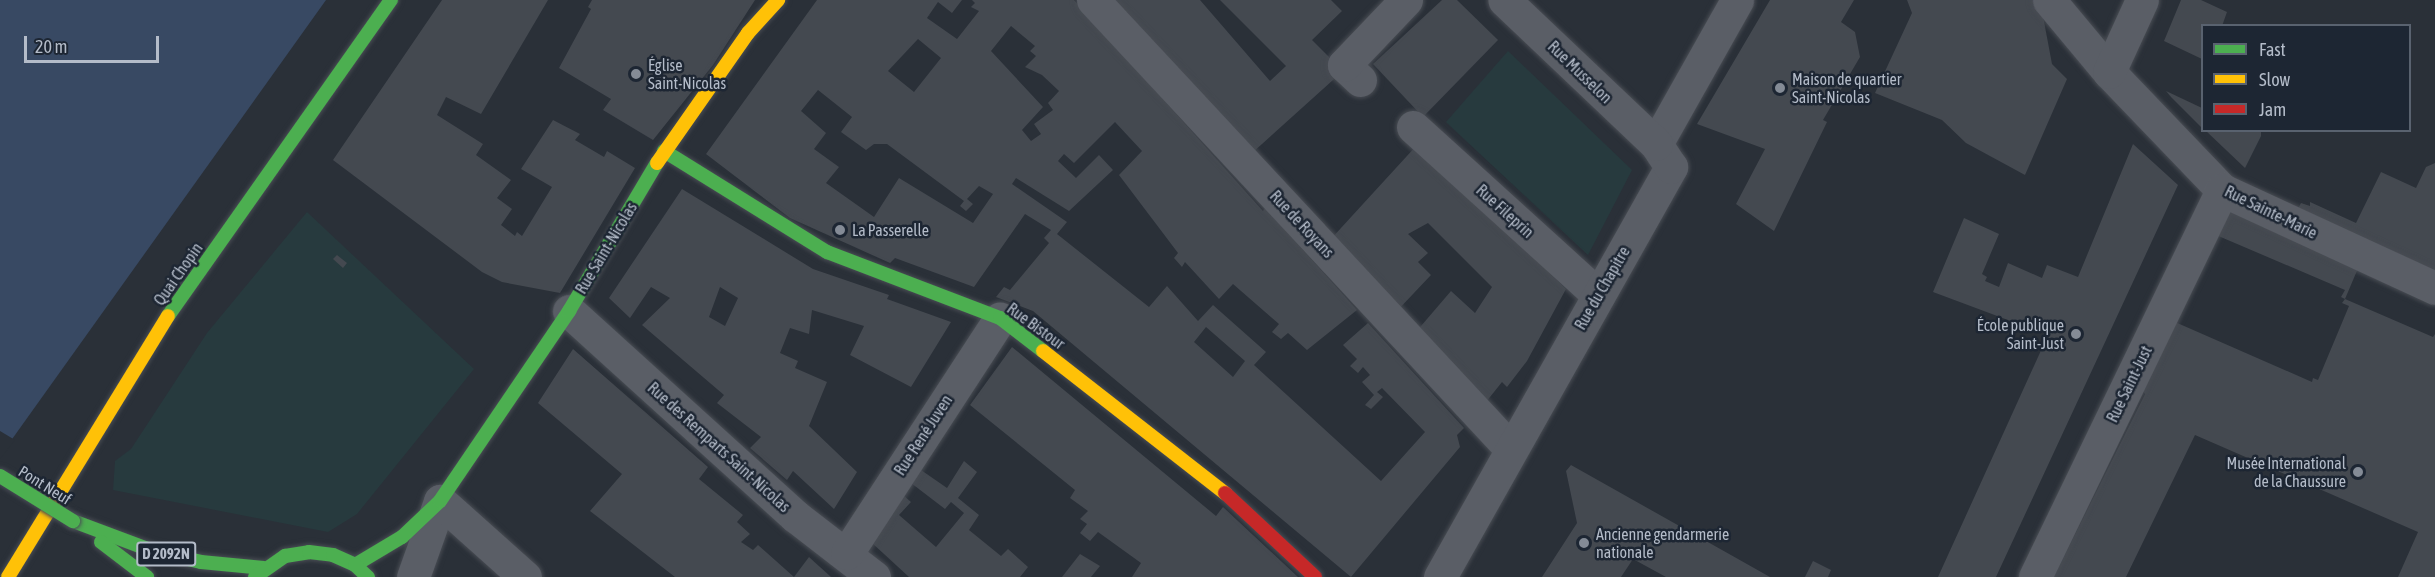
<!DOCTYPE html>
<meta charset="utf-8">
<style>
body{margin:0}
#map{position:relative;width:2435px;height:577px;overflow:hidden;background:#2a3038;font-family:"Asap Condensed",sans-serif}
div>[style]{position:absolute}
[style*='--x']{left:calc(var(--x)*1px);top:calc(var(--y)*1px);width:calc(var(--w)*1px);rotate:calc(var(--a)*1deg)}
.green>*{inset:0;background:#273a3e}
.water>*{inset:0;background:#384963}
.pier>*{inset:0;background:#2a3038}
.building>*{inset:0;background:#444950}
.roads{filter:drop-shadow(0 0 2px #484c53) drop-shadow(0 0 2px #484c53)}
.street>*{height:33px;margin:-16.5px;padding:0 16.5px;transform-origin:16.5px;border-radius:16.5px;background:#5a5e66}
.fast>*{height:14px;margin:-7px;padding:0 7px;transform-origin:7px;border-radius:7px;background:#4caf50}
.slow>*{height:14px;margin:-7px;padding:0 7px;transform-origin:7px;border-radius:7px;background:#ffc107}
.jam>*{height:14px;margin:-7px;padding:0 7px;transform-origin:7px;border-radius:7px;background:#c62828}
.bridges{filter:drop-shadow(0 0 2px #484c55) drop-shadow(0 0 2px #484c55)}
.fast-bridge>*{height:14px;margin:-7px;padding:0 7px;transform-origin:7px;border-radius:7px;background:#4caf50}
.dots>*{width:16px;height:16px;translate:-50% -50%;box-sizing:border-box;border:3px solid #1d2633;border-radius:50%}
span{translate:-50% -50%;white-space:nowrap;text-align:center;line-height:1.15;-webkit-text-stroke:5px #1d2633;paint-order:stroke}
.shield-label span{padding:2px 4px;background:#1d2633;border:2px solid;border-radius:4px;-webkit-text-stroke-width:0}
.shield-label{font-size:15px;color:#b4bcc9;font-weight:700}
.poi-label{font-size:16px;color:#b4bcc9}
.left{translate:0 -50%;text-align:left}
.right{translate:-100% -50%;text-align:right}
.street-label{font-size:16px;color:#b4bcc9}
.legend{position:absolute;left:2201px;top:24px;width:210px;height:108px;box-sizing:border-box;background:#1d2633;border:2px solid #59626f;margin:0;padding:8px 10px;list-style:none;font-size:18px;color:#b4bcc9}
.legend li{display:flex;align-items:center;gap:12px;height:30px}
.legend b{width:30px;border:2px solid #59626f}
.scale{position:absolute;left:24px;top:36px;width:135px;height:27px;box-sizing:border-box;border:3px solid #b4bcc9;border-top:0;padding-left:8px;font-size:18px;line-height:21px;white-space:nowrap;color:#b4bcc9;-webkit-text-stroke:4px #1d2633;paint-order:stroke}
</style>
<div id="map">
<div class="green">
<i style="clip-path:polygon(1508px 51px,1632px 170px,1588px 255px,1446px 122px)"></i>
<i style="clip-path:polygon(307px 212px,474px 369px,357px 514px,328px 532px,113px 490px,115px 461px,131px 449px,207px 333px)"></i>
</div>
<div class="water">
<i style="clip-path:polygon(0 0,326px 0,0 456px)"></i>
</div>
<div class="pier">
<i style="clip-path:polygon(0 431px,15px 440px,0 459px)"></i>
</div>
<div class="building">
<i style="clip-path:polygon(442px 0,548px 0,481px 114px,446px 97px,437px 115px,483px 144px,476px 155px,511px 180px,497px 198px,512px 209px,501px 225px,515px 236px,517px 232px,522px 236px,552px 187px,521px 169px,553px 120px,580px 134px,575px 140px,604px 157px,607px 151px,635px 168px,560px 293px,502px 282px,482px 272px,333px 160px)"></i>
<i style="clip-path:polygon(592px 0,755px 0,713px 65px,653px 140px,603px 110px,611px 99px,559px 68px,591px 9px,588px 7px)"></i>
<i style="clip-path:polygon(evenodd,817px 0,962px 0,952px 13px,938px 2px,927px 18px,957px 39px,979px 11px,971px 7px,975px 3px,972px 0,1074px 0,1263px 211px,1265px 208px,1357px 310px,1307px 350px,1288px 333px,1281px 339px,1272px 332px,1279px 324px,1233px 284px,1219px 299px,1185px 262px,1182px 267px,1174px 258px,1178px 253px,1119px 175px,1142px 151px,1115px 122px,1074px 163px,1064px 154px,1058px 161px,1076px 178px,1099px 155px,1113px 170px,1069px 211px,1016px 178px,1012px 184px,1067px 222px,1057px 234px,1149px 307px,1167px 286px,1198px 321px,1213px 305px,1266px 352px,1254px 365px,1381px 481px,1425px 432px,1382px 388px,1377px 392px,1383px 397px,1371px 409px,1365px 405px,1374px 395px,1362px 382px,1370px 375px,1363px 367px,1358px 373px,1350px 366px,1357px 359px,1343px 345px,1368px 323px,1464px 428px,1457px 435px,1460px 447px,1351px 577px,1033px 311px,996px 297px,1004px 287px,1010px 290px,1049px 243px,1044px 238px,1051px 230px,1025px 214px,974px 287px,895px 258px,890px 263px,790px 218px,706px 154px,817px 0,1011px 26px,1035px 46px,1030px 51px,1036px 56px,1025px 67px,1042px 75px,1059px 91px,1048px 103px,1053px 110px,1034px 124px,1041px 134px,1031px 141px,1022px 130px,1043px 107px,991px 51px,1011px 26px,817px 0,918px 39px,941px 58px,914px 92px,888px 71px,918px 39px,817px 0,818px 90px,852px 117px,841px 132px,866px 150px,874px 144px,887px 144px,964px 201px,960px 206px,966px 211px,973px 204px,967px 199px,979px 186px,993px 194px,973px 223px,899px 178px,874px 217px,826px 183px,839px 167px,814px 149px,826px 133px,801px 111px,818px 90px,817px 0,1206px 327px,1245px 361px,1233px 377px,1194px 342px,1206px 327px)"></i>
<i style="clip-path:polygon(1106px 0,1200px 0,1270px 81px,1286px 66px,1220px 0,1331px 0,1342px 11px,1312px 40px,1343px 71px,1252px 153px)"></i>
<i style="clip-path:polygon(1442px 0,1457px 0,1498px 40px,1423px 117px,1373px 64px)"></i>
<i style="clip-path:polygon(1770px 0,1854px 0,1841px 22px,1855px 32px,1860px 57px,1823px 120px,1827px 122px,1774px 231px,1736px 204px,1765px 149px,1697px 124px)"></i>
<i style="clip-path:polygon(1907px 0,2040px 0,2052px 64px,2067px 79px,2025px 175px,1966px 143px,1942px 120px,1875px 93px,1912px 13px)"></i>
<i style="clip-path:polygon(2181px 0,2201px 0,2227px 12px,2222px 26px,2202px 26px,2202px 59px,2164px 41px)"></i>
<i style="clip-path:polygon(2166px 91px,2202px 108px,2202px 128px,2171px 97px)"></i>
<i style="clip-path:polygon(2205px 130px,2261px 130px,2261px 136px,2245px 168px)"></i>
<i style="clip-path:polygon(2133px 144px,2178px 185px,1996px 577px,1938px 577px,2048px 335px,1933px 292px,1964px 218px,1999px 234px,1982px 274px,1987px 277px,1985px 281px,1999px 287px,2008px 263px,2042px 278px,2047px 265px,2078px 277px)"></i>
<i style="clip-path:polygon(1417px 145px,1566px 289px,1527px 361px,1507px 387px,1502px 382px,1486px 402px,1415px 333px,1451px 291px,1475px 313px,1492px 287px,1428px 223px,1408px 234px,1428px 253px,1418px 262px,1431px 275px,1396px 312px,1330px 240px)"></i>
<i style="clip-path:polygon(2435px 163px,2435px 275px,2297px 211px,2301px 203px,2310px 206px,2310px 202px,2356px 223px,2381px 172px,2416px 188px,2426px 167px)"></i>
<i style="clip-path:polygon(evenodd,682px 189px,813px 269px,889px 295px,887px 299px,951px 322px,911px 387px,850px 355px,864px 326px,812px 310px,809px 334px,790px 328px,780px 353px,798px 361px,795px 368px,827px 382px,809px 426px,857px 472px,834px 509px,793px 471px,787px 480px,750px 448px,761px 437px,717px 403px,724px 395px,642px 325px,670px 298px,651px 287px,630px 318px,609px 298px,682px 189px,720px 287px,738px 298px,725px 326px,709px 317px,720px 287px)"></i>
<i style="clip-path:polygon(2230px 207px,2359px 266px,2345px 299px,2341px 297px,2345px 290px,2216px 235px)"></i>
<i style="clip-path:polygon(337px 255px,347px 263px,343px 268px,333px 259px)"></i>
<i style="clip-path:polygon(2345px 299px,2433px 337px,2435px 334px,2435px 577px,2398px 577px,2418px 532px,2195px 435px,2126px 577px,2054px 577px,2145px 394px,2142px 390px,2175px 322px,2312px 382px,2313px 378px,2318px 380px,2349px 306px,2342px 303px)"></i>
<i style="clip-path:polygon(1012px 347px,1216px 516px,1223px 507px,1298px 577px,1132px 577px,1141px 563px,1098px 532px,1090px 541px,1080px 533px,1087px 524px,1080px 519px,1088px 511px,1070px 498px,1075px 490px,970px 405px)"></i>
<i style="clip-path:polygon(573px 349px,708px 467px,699px 479px,743px 515px,737px 522px,750px 534px,741px 542px,753px 550px,758px 545px,794px 577px,675px 577px,590px 511px,622px 474px,538px 403px)"></i>
<i style="clip-path:polygon(964px 461px,977px 472px,958px 498px,979px 515px,969px 530px,1001px 556px,1008px 549px,1028px 567px,1020px 577px,909px 577px,872px 543px,903px 495px,911px 502px,899px 515px,936px 547px,964px 513px,951px 502px,945px 509px,911px 483px,921px 470px,947px 488px)"></i>
<i style="clip-path:polygon(1571px 465px,1770px 577px,1666px 577px,1633px 559px,1621px 577px,1542px 577px,1577px 523px,1566px 471px)"></i>
<i style="clip-path:polygon(1080px 554px,1100px 566px,1091px 577px,1062px 577px)"></i>
<i style="clip-path:polygon(809px 557px,831px 577px,794px 577px)"></i>
<i style="clip-path:polygon(1813px 561px,1831px 570px,1828px 577px,1805px 577px)"></i>
</div>
<div class="roads">
<div class="street">
<i style="--x:1093;--y:0;--w:613;--a:47.05"></i>
<i style="--x:2049;--y:0;--w:94;--a:50.2"></i>
<i style="--x:2109;--y:72;--w:163;--a:46.2"></i>
<i style="--x:2222;--y:190;--w:234;--a:24.7"></i>
<i style="--x:2109;--y:72;--w:79;--a:-65.4"></i>
<i style="--x:1360;--y:80;--w:22;--a:-137"></i>
<i style="--x:1344;--y:65;--w:90;--a:-46.4"></i>
<i style="--x:1413;--y:127;--w:250;--a:42.2"></i>
<i style="--x:1656;--y:144;--w:165;--a:-60.6"></i>
<i style="--x:569;--y:311;--w:305;--a:42.2"></i>
<i style="--x:795;--y:516;--w:100;--a:37.7"></i>
<i style="--x:847;--y:553;--w:280;--a:-56.9"></i>
<i style="--x:413;--y:577;--w:81;--a:-70.4"></i>
<i style="--x:440;--y:501;--w:114;--a:41.8"></i>
<i style="--x:1440;--y:577;--w:471;--a:-60.6"></i>
<i style="--x:1671;--y:167;--w:27;--a:-123"></i>
<i style="--x:1656;--y:144;--w:209;--a:-136.5"></i>
<i style="--x:2035;--y:577;--w:430;--a:-64.2"></i>
</div>
<div class="fast">
<i style="--x:664;--y:151;--w:192;--a:31.8"></i>
<i style="--x:827;--y:252;--w:185;--a:20.9"></i>
<i style="--x:1000;--y:318;--w:54;--a:37.5"></i>
<i style="--x:168;--y:316;--w:387;--a:-54.8"></i>
<i style="--x:73;--y:521;--w:85;--a:20.6"></i>
<i style="--x:153;--y:551;--w:49;--a:12.9"></i>
<i style="--x:201;--y:562;--w:63;--a:5.4"></i>
<i style="--x:101;--y:542;--w:58;--a:37.3"></i>
<i style="--x:355;--y:565;--w:55;--a:-30.8"></i>
<i style="--x:402;--y:537;--w:52;--a:-43.5"></i>
<i style="--x:440;--y:501;--w:230;--a:-55.8"></i>
<i style="--x:569;--y:311;--w:172;--a:-59.3"></i>
<i style="--x:255;--y:577;--w:37;--a:-35"></i>
<i style="--x:285;--y:556;--w:24;--a:-9"></i>
<i style="--x:309;--y:552;--w:24;--a:7"></i>
<i style="--x:333;--y:555;--w:24;--a:24"></i>
<i style="--x:355;--y:565;--w:18;--a:43"></i>
</div>
<div class="slow">
<i style="--x:657;--y:163;--w:159;--a:-55"></i>
<i style="--x:748;--y:33;--w:45;--a:-47.7"></i>
<i style="--x:1043;--y:351;--w:231;--a:38"></i>
<i style="--x:8;--y:577;--w:306;--a:-58.5"></i>
</div>
<div class="jam">
<i style="--x:1225;--y:493;--w:123;--a:43"></i>
</div>
</div>
<div class="bridges">
<div class="fast-bridge">
<i style="--x:0;--y:476;--w:86;--a:31.7"></i>
</div>
</div>
<div class="dots">
<i style="left:636px;top:74px;background:#848b96"></i>
<i style="left:1780px;top:88px;background:#848b96"></i>
<i style="left:840px;top:230px;background:#848b96"></i>
<i style="left:2076px;top:334px;background:#848b96"></i>
<i style="left:2358px;top:472px;background:#848b96"></i>
<i style="left:1584px;top:543px;background:#848b96"></i>
</div>
<div class="shield-label">
<span style="left:166px;top:554px">D 2092N</span>
</div>
<div class="poi-label">
<span class="left" style="left:648px;top:74px">Église<br>Saint-Nicolas</span>
<span class="left" style="left:1792px;top:88px">Maison de quartier<br>Saint-Nicolas</span>
<span class="left" style="left:852px;top:230px">La Passerelle</span>
<span class="right" style="left:2064px;top:334px">École publique<br>Saint-Just</span>
<span class="right" style="left:2346px;top:472px">Musée International<br>de la Chaussure</span>
<span class="left" style="left:1596px;top:543px">Ancienne gendarmerie<br>nationale</span>
</div>
<div class="street-label">
<span style="left:1580px;top:72px;rotate:44deg">Rue Musselon</span>
<span style="left:1505px;top:211px;rotate:42deg">Rue Fileprin</span>
<span style="left:2271px;top:212px;rotate:26deg">Rue Sainte-Marie</span>
<span style="left:1302px;top:224px;rotate:47deg">Rue de Royans</span>
<span style="left:606px;top:248px;rotate:-59deg">Rue Saint-Nicolas</span>
<span style="left:178px;top:274px;rotate:-55deg">Quai Chopin</span>
<span style="left:1602px;top:288px;rotate:-60deg">Rue du Chapitre</span>
<span style="left:1036px;top:326px;rotate:36deg">Rue Bistour</span>
<span style="left:2129px;top:384px;rotate:-64deg">Rue Saint-Just</span>
<span style="left:923px;top:435px;rotate:-57deg">Rue René Juven</span>
<span style="left:719px;top:447px;rotate:42deg">Rue des Remparts Saint-Nicolas</span>
<span style="left:45px;top:485px;rotate:32deg">Pont Neuf</span>
</div>
<ul class="legend">
<li><b style="height:8px;background:#4caf50"></b>Fast</li>
<li><b style="height:8px;background:#ffc107"></b>Slow</li>
<li><b style="height:8px;background:#c62828"></b>Jam</li>
</ul>
<div class="scale">20 m</div>
</div>
